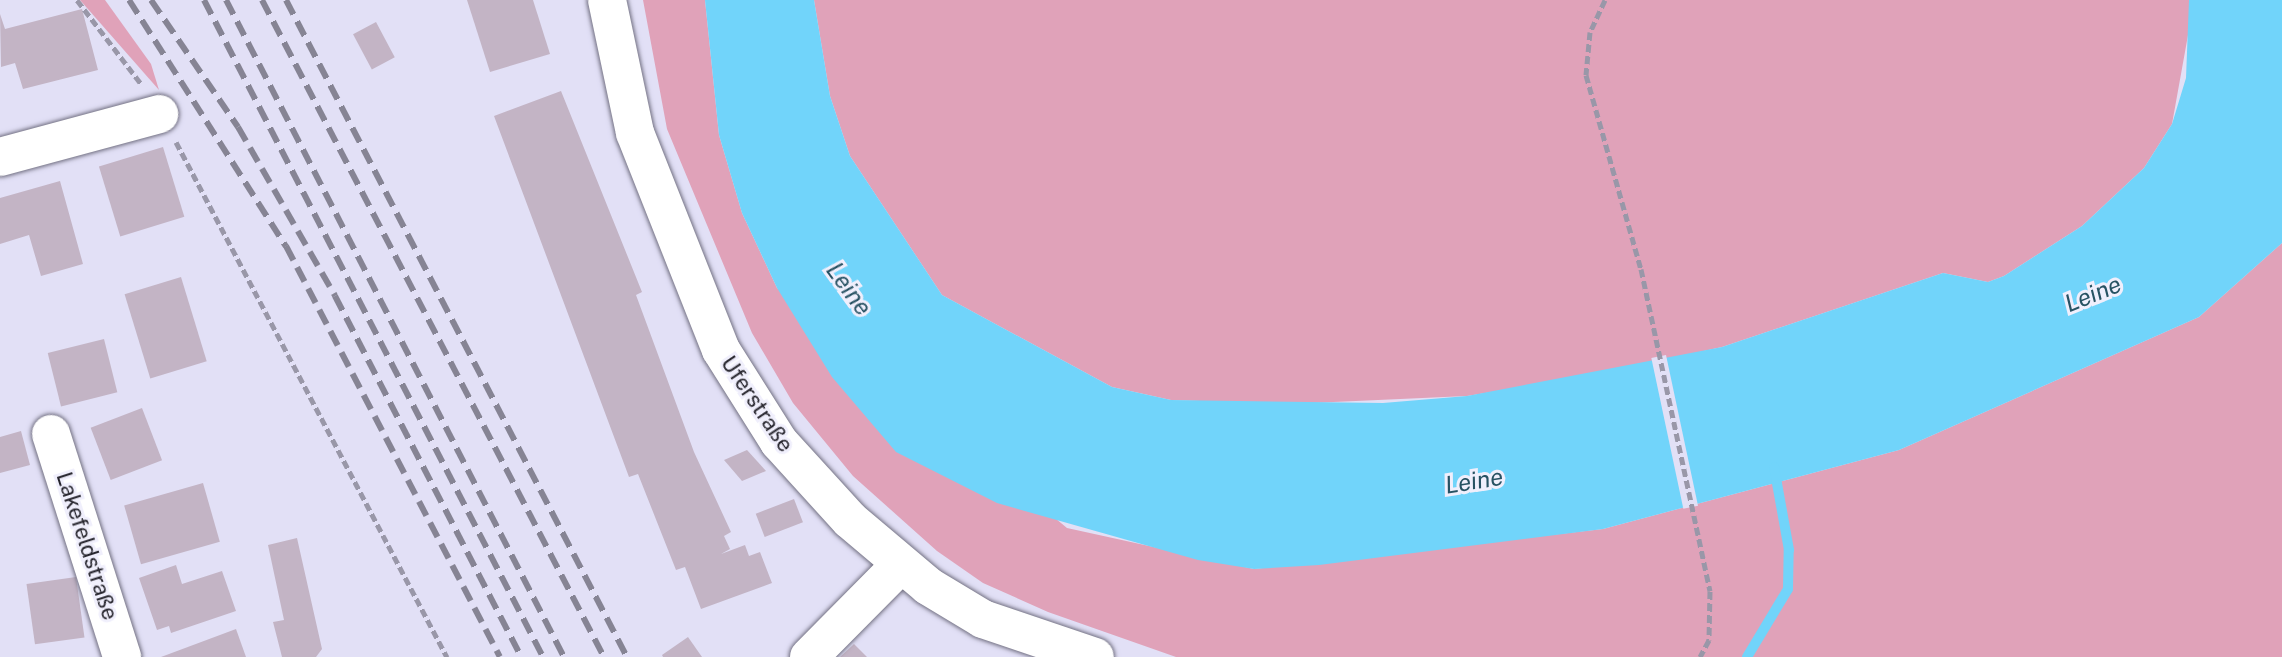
<!DOCTYPE html>
<meta charset="utf-8">
<style>
body{margin:0}
#map{position:relative;width:2282px;height:657px;overflow:hidden;background:#e2e0f6;font-family:"Public Sans",sans-serif}
div>[style]{position:absolute}
[style*='--x']{left:calc(var(--x)*1px);top:calc(var(--y)*1px);width:calc(var(--w)*1px);rotate:calc(var(--a)*1deg)}
.green>*{inset:0;background:#e0a2b9}
.water>*{inset:0;background:#71d4fa}
.pier>*{inset:0;background:#e2e0f6;transform-origin:0 0}
.stream>*{height:10px;margin:-5px;padding:0 5px;transform-origin:5px;border-radius:5px;background:#71d4fa}
.building>*{inset:0;background:#c3b4c5;transform-origin:0 0}
.path>*{height:5px;margin-top:-2.5px;transform-origin:0;background:repeating-linear-gradient(90deg,#9997a8 0 8px,transparent 0 12px)}
.roads{filter:drop-shadow(0 0 2px #737183) drop-shadow(0 0 2px #737183)}
.minor>*{height:38px;margin:-19px;padding:0 19px;transform-origin:19px;border-radius:19px;background:#fff}
.rail>*{height:6px;margin-top:-3px;transform-origin:0;background:repeating-linear-gradient(90deg,#868494 0 16px,transparent 0 24px)}
span{translate:-50% -50%;white-space:nowrap;text-align:center;line-height:1.15;-webkit-text-stroke:6px #f0effc;paint-order:stroke}
.street-label{font-size:22px;color:#24232b}
.water-label{font-size:24px;color:#275263;font-style:italic}
</style>
<div id="map">
<div class="green">
<i style="clip-path:polygon(80px 0,105px 0,151px 64px,159px 90px)"></i>
<i style="clip-path:polygon(643px 0,705px 0,719px 135px,742px 213px,777px 288px,1067px 528px,1254px 569px,1603px 529px,1899px 450px,2199px 317px,2282px 243px,2282px 657px,1176px 657px,1048px 612px,983px 583px,937px 551px,853px 476px,793px 403px,752px 333px,667px 129px)"></i>
<i style="clip-path:polygon(814px 0,2189px 0,2190px 24px,2172px 124px,2144px 168px,2082px 226px,2004px 276px,1988px 282px,1943px 273px,1722px 347px,1590px 376px,1467px 396px,1289px 404px,1171px 400px,1112px 387px,942px 295px,850px 156px,830px 96px)"></i>
</div>
<div class="water">
<i style="clip-path:polygon(705px 0,814px 0,830px 96px,850px 156px,942px 295px,1112px 387px,1171px 400px,1383px 403px,1467px 396px,1722px 347px,1943px 273px,1988px 282px,2004px 276px,2082px 226px,2144px 168px,2172px 124px,2186px 78px,2189px 0,2282px 0,2282px 243px,2199px 317px,1899px 450px,1603px 529px,1319px 565px,1254px 569px,1198px 560px,997px 503px,896px 452px,832px 377px,777px 288px,742px 213px,719px 135px)"></i>
</div>
<div class="pier">
<i style="left:1666px;top:355px;width:154px;height:15px;rotate:78deg"></i>
</div>
<div class="stream">
<i style="--x:1747;--y:657;--w:79;--a:-58.9"></i>
<i style="--x:1788;--y:589;--w:39;--a:-89"></i>
<i style="--x:1789;--y:550;--w:84;--a:-100.2"></i>
</div>
<div class="building">
<i style="clip-path:polygon(467px 0,533px 0,550px 54px,490px 72px)"></i>
<i style="clip-path:polygon(82px 9px,98px 70px,23px 89px,15px 63px,1px 67px,0 14px,5px 29px)"></i>
<i style="left:376px;top:22px;width:40px;height:26px;rotate:62deg"></i>
<i style="clip-path:polygon(561px 91px,642px 292px,636px 295px,694px 452px,731px 532px,724px 536px,730px 549px,721px 554px,745px 545px,749px 556px,760px 552px,772px 583px,701px 609px,685px 567px,676px 570px,638px 474px,629px 477px,494px 116px)"></i>
<i style="left:163px;top:147px;width:73px;height:67px;rotate:73deg"></i>
<i style="clip-path:polygon(60px 181px,83px 264px,41px 276px,29px 235px,0 244px,0 198px)"></i>
<i style="left:181px;top:277px;width:88px;height:59px;rotate:73deg"></i>
<i style="left:104px;top:339px;width:55px;height:58px;rotate:76deg"></i>
<i style="left:142px;top:408px;width:56px;height:55px;rotate:69deg"></i>
<i style="clip-path:polygon(21px 431px,30px 465px,0 473px,0 437px)"></i>
<i style="clip-path:polygon(747px 450px,766px 471px,742px 481px,724px 460px)"></i>
<i style="left:203px;top:483px;width:61px;height:82px;rotate:74deg"></i>
<i style="left:794px;top:499px;width:25px;height:41px;rotate:69deg"></i>
<i style="clip-path:polygon(297px 538px,322px 649px,316px 657px,282px 657px,273px 622px,284px 620px,268px 545px)"></i>
<i style="clip-path:polygon(176px 565px,182px 584px,222px 571px,236px 611px,171px 633px,169px 626px,157px 630px,139px 578px)"></i>
<i style="left:76px;top:577px;width:61px;height:50px;rotate:82deg"></i>
<i style="clip-path:polygon(236px 629px,246px 657px,161px 657px)"></i>
<i style="clip-path:polygon(688px 637px,702px 657px,663px 657px,662px 655px)"></i>
<i style="clip-path:polygon(854px 644px,867px 657px,840px 657px)"></i>
</div>
<div class="path">
<i style="--x:77;--y:0;--w:107;--a:52.6"></i>
<i style="--x:1605;--y:0;--w:35;--a:115"></i>
<i style="--x:1590;--y:32;--w:43;--a:95.3"></i>
<i style="--x:1586;--y:75;--w:202;--a:74.2"></i>
<i style="--x:1641;--y:269;--w:329;--a:77.9"></i>
<i style="--x:1710;--y:591;--w:49;--a:91.2"></i>
<i style="--x:1709;--y:640;--w:19;--a:118"></i>
<i style="--x:176;--y:142;--w:582;--a:62.25"></i>
</div>
<div class="roads">
<div class="minor">
<i style="--x:607;--y:0;--w:136;--a:78.1"></i>
<i style="--x:635;--y:133;--w:233;--a:68.4"></i>
<i style="--x:721;--y:350;--w:109;--a:57.8"></i>
<i style="--x:779;--y:442;--w:105;--a:47.7"></i>
<i style="--x:850;--y:520;--w:102;--a:40.2"></i>
<i style="--x:928;--y:586;--w:64;--a:31"></i>
<i style="--x:983;--y:619;--w:118;--a:18.7"></i>
<i style="--x:0;--y:157;--w:165;--a:-15.1"></i>
<i style="--x:51;--y:434;--w:234;--a:72.3"></i>
<i style="--x:809;--y:657;--w:129;--a:-45.3"></i>
</div>
</div>
<div class="rail">
<i style="--x:129;--y:0;--w:292;--a:57.5"></i>
<i style="--x:286;--y:246;--w:463;--a:62.5"></i>
<i style="--x:151;--y:0;--w:154;--a:55.6"></i>
<i style="--x:238;--y:127;--w:195;--a:60.1"></i>
<i style="--x:335;--y:296;--w:406;--a:62.7"></i>
<i style="--x:204;--y:0;--w:739;--a:62.71"></i>
<i style="--x:226;--y:0;--w:739;--a:62.78"></i>
<i style="--x:262;--y:0;--w:741;--a:62.5"></i>
<i style="--x:286;--y:0;--w:740;--a:62.57"></i>
</div>
<div class="street-label">
<span style="left:757px;top:404px;rotate:56deg">Uferstraße</span>
<span style="left:87px;top:546px;rotate:72deg">Lakefeldstraße</span>
</div>
<div class="water-label">
<span style="left:849px;top:289px;rotate:54deg">Leine</span>
<span style="left:2093px;top:294px;rotate:-22deg">Leine</span>
<span style="left:1474px;top:481px;rotate:-9deg">Leine</span>
</div>
</div>
